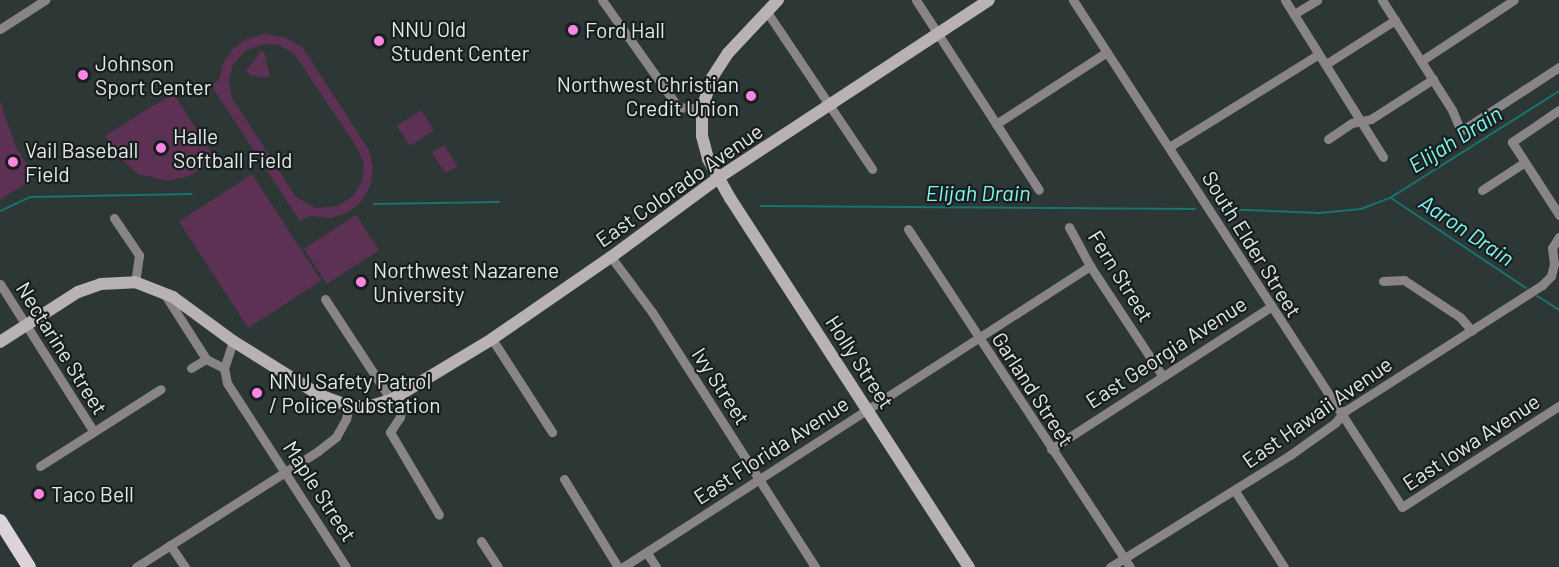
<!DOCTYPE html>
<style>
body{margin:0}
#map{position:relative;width:1559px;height:567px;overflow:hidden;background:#2c3736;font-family:Barlow,sans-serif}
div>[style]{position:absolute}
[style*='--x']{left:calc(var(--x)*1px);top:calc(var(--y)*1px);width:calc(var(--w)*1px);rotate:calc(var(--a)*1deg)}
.green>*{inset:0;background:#5c3153;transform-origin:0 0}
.stream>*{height:2px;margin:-1px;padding:0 1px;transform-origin:1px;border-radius:1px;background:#187371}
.street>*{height:9px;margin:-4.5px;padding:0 4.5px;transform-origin:4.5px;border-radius:4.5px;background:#888487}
.secondary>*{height:12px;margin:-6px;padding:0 6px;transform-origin:6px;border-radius:6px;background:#b8b1b6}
.primary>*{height:14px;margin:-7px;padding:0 7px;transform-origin:7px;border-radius:7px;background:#dcd3da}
.dots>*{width:16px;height:16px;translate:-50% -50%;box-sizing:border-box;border:3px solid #181d1d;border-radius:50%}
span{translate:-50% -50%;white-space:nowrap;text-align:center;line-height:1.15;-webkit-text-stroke:4.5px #181d1d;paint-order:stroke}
.poi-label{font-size:21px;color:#e2e9e9}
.left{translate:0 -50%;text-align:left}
.right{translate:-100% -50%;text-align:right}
.street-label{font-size:21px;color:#e2e9e9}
.water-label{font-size:22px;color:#7ef8f3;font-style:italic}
</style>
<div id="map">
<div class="green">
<i style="clip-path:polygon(evenodd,264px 34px,284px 37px,303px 48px,369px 150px,373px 168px,370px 186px,361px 202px,348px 212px,332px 218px,309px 216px,300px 221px,211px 85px,219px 80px,223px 64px,232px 50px,246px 39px,264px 34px,264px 44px,279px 45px,295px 55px,358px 149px,364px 165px,362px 181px,353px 196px,338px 206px,316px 208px,296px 197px,232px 98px,229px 81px,233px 65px,245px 51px,264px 44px)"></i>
<i style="clip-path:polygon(261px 51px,264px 52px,270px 76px,265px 78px,250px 75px,246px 71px)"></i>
<i style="clip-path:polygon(169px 96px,176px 97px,216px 160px,189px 176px,167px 181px,138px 174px,123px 161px,105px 136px)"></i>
<i style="clip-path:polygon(0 101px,16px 147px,35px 177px,0 200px)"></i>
<i style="left:421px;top:110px;width:24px;height:29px;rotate:57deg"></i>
<i style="left:444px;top:145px;width:25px;height:14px;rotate:58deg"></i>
<i style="left:252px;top:174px;width:127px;height:87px;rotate:57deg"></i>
<i style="left:356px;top:215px;width:42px;height:62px;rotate:57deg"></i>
</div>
<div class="stream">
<i style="--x:1391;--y:198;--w:162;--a:33.7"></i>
<i style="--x:374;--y:204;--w:125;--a:-0.9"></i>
<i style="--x:761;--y:206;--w:434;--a:0.4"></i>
<i style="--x:1220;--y:209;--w:100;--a:2.3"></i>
<i style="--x:1320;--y:213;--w:41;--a:-5.6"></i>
<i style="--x:1361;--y:209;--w:31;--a:-21"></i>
<i style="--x:1390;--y:198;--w:200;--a:-32.3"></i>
<i style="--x:0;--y:211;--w:33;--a:-25"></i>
<i style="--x:30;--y:197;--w:162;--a:-1.1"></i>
<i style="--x:1537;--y:296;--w:26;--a:32"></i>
</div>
<div class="street">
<i style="--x:602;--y:0;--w:131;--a:54.6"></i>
<i style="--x:678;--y:107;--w:24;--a:5"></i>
<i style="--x:916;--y:0;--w:226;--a:57.1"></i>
<i style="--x:1073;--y:0;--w:604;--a:57.02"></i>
<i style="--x:1402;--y:507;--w:187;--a:-32.8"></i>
<i style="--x:1285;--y:0;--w:185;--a:58"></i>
<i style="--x:1382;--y:0;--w:130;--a:57.5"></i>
<i style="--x:1452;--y:110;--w:23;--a:67"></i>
<i style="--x:1461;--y:131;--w:117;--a:-33.1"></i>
<i style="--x:767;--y:12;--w:189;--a:56.2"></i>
<i style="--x:1294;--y:14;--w:27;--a:-31"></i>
<i style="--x:0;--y:29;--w:54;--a:-32.8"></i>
<i style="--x:1421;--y:61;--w:111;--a:-33.3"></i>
<i style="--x:1326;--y:64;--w:82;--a:-32.5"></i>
<i style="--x:1559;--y:110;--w:57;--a:145.8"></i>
<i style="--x:1512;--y:142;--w:87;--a:57.2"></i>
<i style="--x:996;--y:124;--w:132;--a:-33"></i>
<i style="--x:1328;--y:139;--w:29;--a:-34"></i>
<i style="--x:1352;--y:123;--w:19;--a:-12"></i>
<i style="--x:1371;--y:119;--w:74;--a:-32.8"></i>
<i style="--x:1169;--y:147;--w:176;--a:-31.8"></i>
<i style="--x:1482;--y:190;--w:51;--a:-33.1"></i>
<i style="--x:114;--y:218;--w:45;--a:56"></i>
<i style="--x:139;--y:255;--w:27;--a:98"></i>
<i style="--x:1069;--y:227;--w:44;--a:61.7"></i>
<i style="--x:1090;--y:266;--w:131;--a:56.6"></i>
<i style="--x:908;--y:229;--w:404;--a:56.7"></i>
<i style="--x:611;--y:257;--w:69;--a:53.3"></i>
<i style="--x:652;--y:312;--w:303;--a:57.4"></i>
<i style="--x:1383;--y:281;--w:21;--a:-3"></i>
<i style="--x:1404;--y:280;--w:67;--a:33.5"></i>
<i style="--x:1460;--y:317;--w:18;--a:49"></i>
<i style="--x:0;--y:284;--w:175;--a:57.6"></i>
<i style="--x:164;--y:293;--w:78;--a:57.5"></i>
<i style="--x:325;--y:299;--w:121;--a:56.8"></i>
<i style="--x:492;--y:339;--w:111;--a:57.2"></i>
<i style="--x:233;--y:341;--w:28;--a:108"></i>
<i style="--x:224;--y:368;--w:15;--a:79"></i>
<i style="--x:227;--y:383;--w:219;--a:57.1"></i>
<i style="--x:191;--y:368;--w:17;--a:-31"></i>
<i style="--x:206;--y:359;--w:20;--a:27"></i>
<i style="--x:393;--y:399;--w:14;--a:54"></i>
<i style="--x:401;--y:410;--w:7;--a:98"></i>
<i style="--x:400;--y:417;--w:18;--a:124"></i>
<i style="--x:390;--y:432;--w:96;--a:59.4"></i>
<i style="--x:1051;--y:449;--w:263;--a:-32.9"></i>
<i style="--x:40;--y:466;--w:143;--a:-32.5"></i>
<i style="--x:564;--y:479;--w:103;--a:58.5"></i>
<i style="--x:1235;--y:491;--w:90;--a:57.2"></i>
<i style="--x:481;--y:541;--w:31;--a:57"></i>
<i style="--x:170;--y:545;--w:27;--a:56"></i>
<i style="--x:647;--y:553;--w:17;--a:57"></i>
<i style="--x:136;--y:567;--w:216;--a:-32.5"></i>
<i style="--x:318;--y:451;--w:23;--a:-38"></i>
<i style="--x:336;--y:437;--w:21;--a:-61"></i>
<i style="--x:346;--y:419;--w:13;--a:-77"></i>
<i style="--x:623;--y:567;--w:556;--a:-32.8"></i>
<i style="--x:1110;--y:567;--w:212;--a:-31.9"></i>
<i style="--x:1290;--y:455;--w:55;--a:-35.4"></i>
<i style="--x:1335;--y:423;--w:16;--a:-50"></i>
<i style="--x:1345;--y:411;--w:234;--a:-32.6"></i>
<i style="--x:1542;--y:285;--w:13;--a:-45"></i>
<i style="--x:1551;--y:276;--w:12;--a:-76"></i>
<i style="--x:1554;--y:264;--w:16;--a:-97"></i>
<i style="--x:1552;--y:248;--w:13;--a:-58"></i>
</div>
<div class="secondary">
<i style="--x:778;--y:0;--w:73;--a:133.3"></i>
<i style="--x:728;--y:53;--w:30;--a:123"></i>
<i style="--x:712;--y:78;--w:33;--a:108"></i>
<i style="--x:702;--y:109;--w:27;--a:90"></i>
<i style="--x:702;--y:136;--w:24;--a:75"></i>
<i style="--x:708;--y:159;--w:45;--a:60.6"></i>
<i style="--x:730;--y:198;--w:440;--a:57.1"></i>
<i style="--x:0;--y:342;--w:93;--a:-32.7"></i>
<i style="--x:78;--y:292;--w:24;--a:-19"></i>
<i style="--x:101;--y:284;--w:34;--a:-3"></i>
<i style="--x:135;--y:282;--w:41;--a:21.5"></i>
<i style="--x:173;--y:297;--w:74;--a:36.3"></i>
<i style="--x:233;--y:341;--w:102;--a:32.1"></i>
<i style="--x:319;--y:395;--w:32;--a:20"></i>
<i style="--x:349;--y:406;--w:22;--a:0"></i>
<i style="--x:371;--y:406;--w:21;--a:-17"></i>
<i style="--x:391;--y:400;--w:118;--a:-31.1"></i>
<i style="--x:492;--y:339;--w:145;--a:-34.6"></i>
<i style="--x:611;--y:257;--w:133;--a:-36.4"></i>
<i style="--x:718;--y:178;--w:324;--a:-33.3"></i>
</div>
<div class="primary">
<i style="--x:0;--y:521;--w:54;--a:57.8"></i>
</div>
<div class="dots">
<i style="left:573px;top:30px;background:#fc86e4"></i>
<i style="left:379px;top:41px;background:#fc86e4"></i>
<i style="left:83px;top:75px;background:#fc86e4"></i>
<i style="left:751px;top:96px;background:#fc86e4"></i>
<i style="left:161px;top:148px;background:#fc86e4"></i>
<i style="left:13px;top:162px;background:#fc86e4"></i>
<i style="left:361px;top:282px;background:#fc86e4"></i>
<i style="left:257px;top:393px;background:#fc86e4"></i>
<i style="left:39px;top:494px;background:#fc86e4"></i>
</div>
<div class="poi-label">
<span class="left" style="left:391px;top:41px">NNU Old<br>Student Center</span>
<span class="left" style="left:585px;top:30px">Ford Hall</span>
<span class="left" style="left:95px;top:75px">Johnson<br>Sport Center</span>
<span class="right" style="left:739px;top:96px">Northwest Christian<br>Credit Union</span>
<span class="left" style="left:173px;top:148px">Halle<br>Softball Field</span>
<span class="left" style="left:25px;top:162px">Vail Baseball<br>Field</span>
<span class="left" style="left:373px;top:282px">Northwest Nazarene<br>University</span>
<span class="left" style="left:269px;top:393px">NNU Safety Patrol<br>/ Police Substation</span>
<span class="left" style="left:51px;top:494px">Taco Bell</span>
</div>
<div class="street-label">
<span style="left:679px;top:185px;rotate:-35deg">East Colorado Avenue</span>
<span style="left:1252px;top:244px;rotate:58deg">South Elder Street</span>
<span style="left:1121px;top:276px;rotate:58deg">Fern Street</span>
<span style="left:62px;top:348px;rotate:58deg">Nectarine Street</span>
<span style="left:1166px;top:352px;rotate:-33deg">East Georgia Avenue</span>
<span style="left:860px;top:362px;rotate:57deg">Holly Street</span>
<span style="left:721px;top:386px;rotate:57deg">Ivy Street</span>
<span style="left:1033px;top:389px;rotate:57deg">Garland Street</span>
<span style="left:1317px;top:412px;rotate:-35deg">East Hawaii Avenue</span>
<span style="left:1471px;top:442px;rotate:-33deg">East Iowa Avenue</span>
<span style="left:771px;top:450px;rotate:-33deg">East Florida Avenue</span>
<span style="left:320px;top:491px;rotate:57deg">Maple Street</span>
</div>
<div class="water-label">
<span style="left:1455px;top:139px;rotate:-32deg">Elijah Drain</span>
<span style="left:978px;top:193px">Elijah Drain</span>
<span style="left:1467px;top:230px;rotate:34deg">Aaron Drain</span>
</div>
</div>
